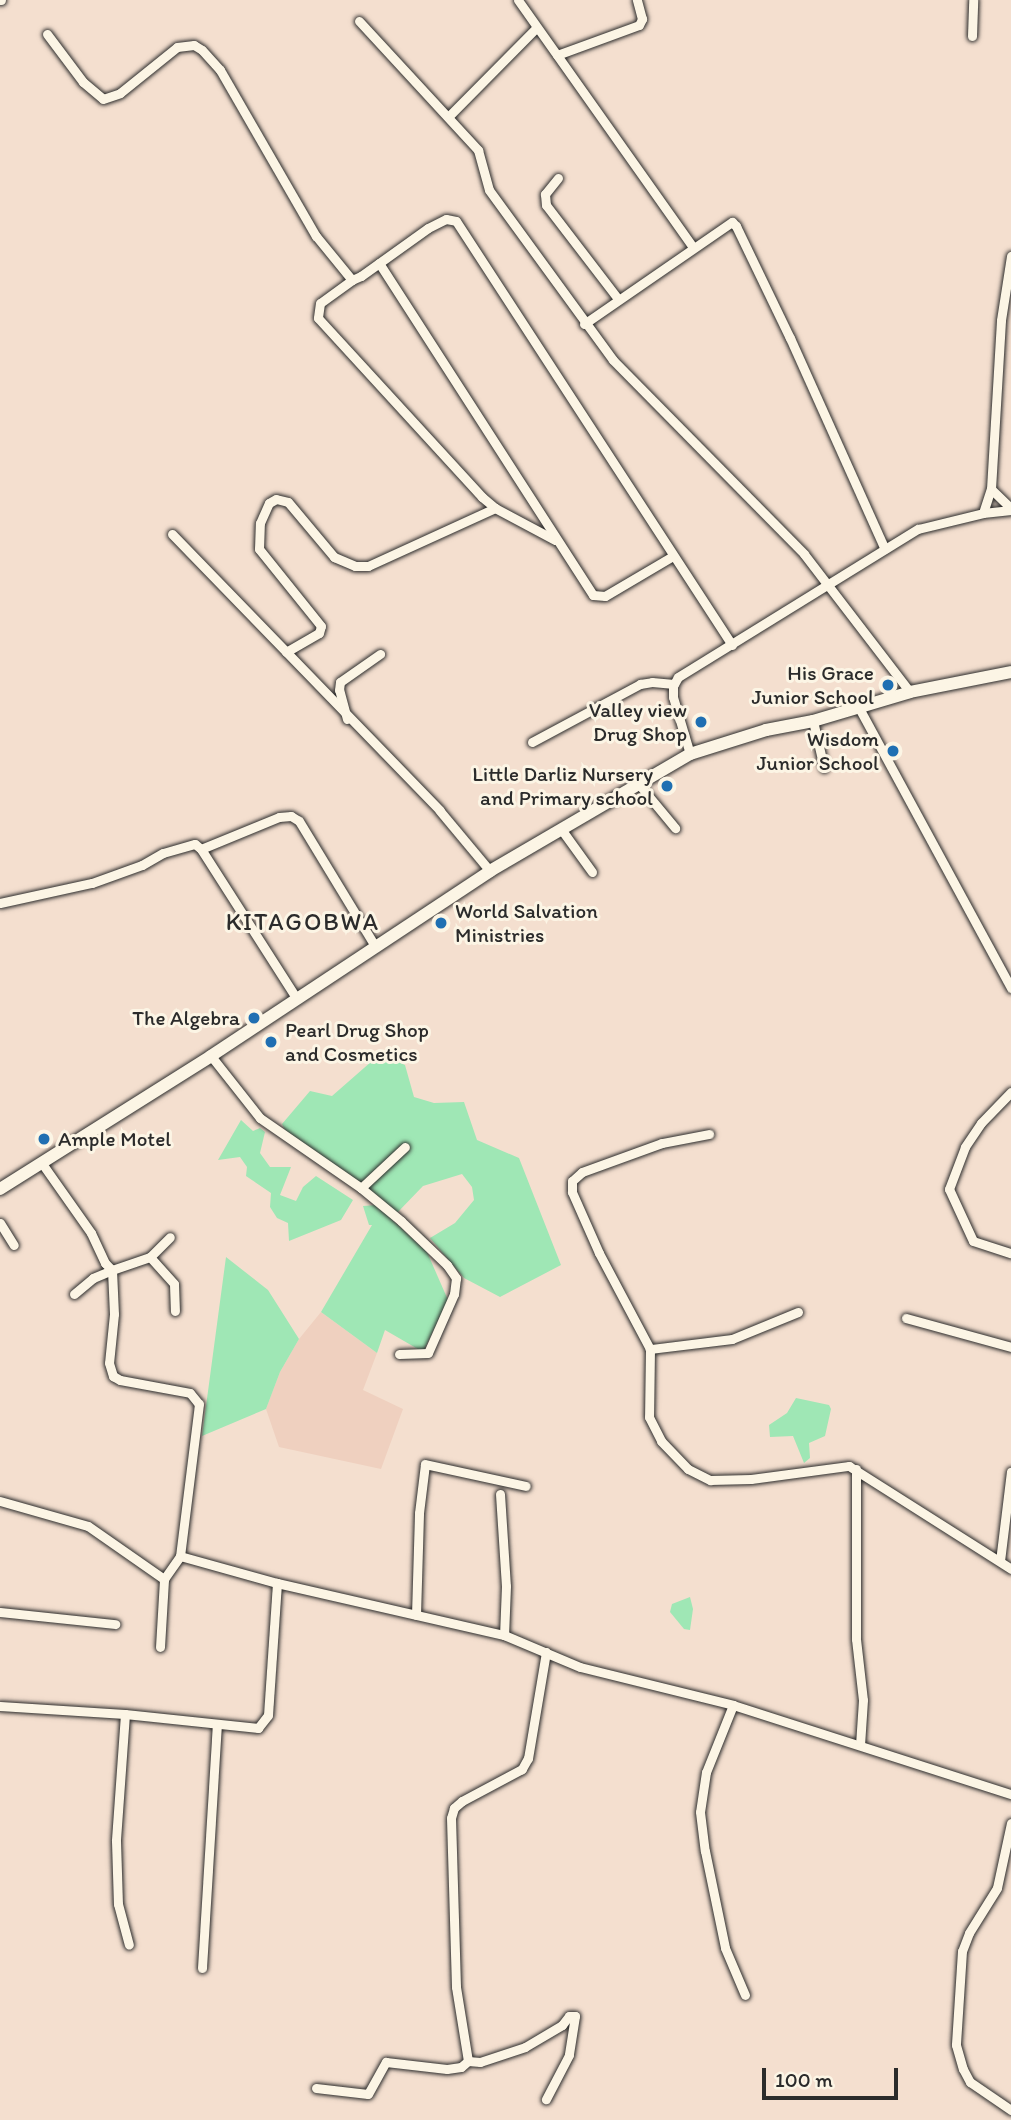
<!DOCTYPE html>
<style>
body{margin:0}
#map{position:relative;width:1011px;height:2120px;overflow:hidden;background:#f4dfcf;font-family:Itim,sans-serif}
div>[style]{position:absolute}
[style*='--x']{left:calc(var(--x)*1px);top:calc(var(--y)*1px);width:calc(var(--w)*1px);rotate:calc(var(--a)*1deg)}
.built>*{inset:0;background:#efd0bf}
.green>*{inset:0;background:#9fe7b5}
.roads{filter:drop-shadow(0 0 2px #2b2b2b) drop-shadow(0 0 2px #2b2b2b)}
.street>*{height:9px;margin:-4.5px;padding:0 4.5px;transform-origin:4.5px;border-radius:4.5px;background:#fcf5e5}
.secondary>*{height:12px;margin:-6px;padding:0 6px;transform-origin:6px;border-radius:6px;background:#fcf5e5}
.dots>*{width:19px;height:19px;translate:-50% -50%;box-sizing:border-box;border:4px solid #fcf5e5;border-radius:50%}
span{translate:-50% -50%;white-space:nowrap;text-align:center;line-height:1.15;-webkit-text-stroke:6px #fcf5e5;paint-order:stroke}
.poi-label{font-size:21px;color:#2b2b2b}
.right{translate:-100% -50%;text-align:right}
.left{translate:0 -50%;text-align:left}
.quarter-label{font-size:24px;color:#2b2b2b;letter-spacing:2px}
.scale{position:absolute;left:762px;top:2068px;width:136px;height:32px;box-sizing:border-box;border:4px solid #2b2b2b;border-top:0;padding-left:9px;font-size:21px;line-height:24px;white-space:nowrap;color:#2b2b2b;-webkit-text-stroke:5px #fcf5e5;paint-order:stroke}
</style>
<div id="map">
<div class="built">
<i style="clip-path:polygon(321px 1312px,377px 1353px,363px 1390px,403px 1409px,381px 1469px,279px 1447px,266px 1409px,280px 1372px,299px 1339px)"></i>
</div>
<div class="green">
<i style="clip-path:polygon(380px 1054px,405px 1065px,414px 1097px,434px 1103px,464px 1102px,477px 1140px,519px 1158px,561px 1265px,500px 1297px,464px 1278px,430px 1238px,455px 1223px,474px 1200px,472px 1187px,462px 1174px,423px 1186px,396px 1214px,287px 1134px,282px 1124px,310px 1091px,332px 1096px)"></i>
<i style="clip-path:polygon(241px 1120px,253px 1131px,260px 1128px,265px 1132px,260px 1153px,270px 1167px,291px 1167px,280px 1195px,296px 1201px,303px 1187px,316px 1176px,353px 1200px,341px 1220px,289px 1241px,288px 1223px,277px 1218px,270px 1207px,271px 1193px,246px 1176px,247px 1167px,240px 1157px,218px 1160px)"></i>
<i style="clip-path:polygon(376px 1205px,427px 1252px,448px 1300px,423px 1352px,385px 1330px,377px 1353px,321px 1312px,372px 1225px,369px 1225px,363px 1206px)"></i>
<i style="clip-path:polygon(226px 1257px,268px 1290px,299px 1339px,280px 1372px,266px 1409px,202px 1436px)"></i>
<i style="clip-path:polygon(796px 1398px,829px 1405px,831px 1409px,825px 1436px,809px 1443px,810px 1458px,804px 1463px,793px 1436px,770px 1437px,769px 1425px,787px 1413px)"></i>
<i style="clip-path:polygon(690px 1597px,693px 1609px,690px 1630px,684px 1629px,670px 1612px,672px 1604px)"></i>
</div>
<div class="roads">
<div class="street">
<i style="--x:0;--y:0;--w:1;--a:0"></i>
<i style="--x:518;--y:0;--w:303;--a:54.7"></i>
<i style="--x:359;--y:21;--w:176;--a:47.3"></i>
<i style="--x:478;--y:150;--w:41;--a:74.6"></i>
<i style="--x:489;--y:190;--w:210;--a:53.9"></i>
<i style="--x:613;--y:360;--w:272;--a:45.4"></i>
<i style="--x:804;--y:554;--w:174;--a:52.5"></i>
<i style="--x:47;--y:34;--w:60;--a:53.1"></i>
<i style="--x:83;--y:82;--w:26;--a:40"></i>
<i style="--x:103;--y:99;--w:18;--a:-19"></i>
<i style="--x:120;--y:93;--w:73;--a:-38.9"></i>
<i style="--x:177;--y:47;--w:17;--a:-7"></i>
<i style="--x:194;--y:45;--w:9;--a:32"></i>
<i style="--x:202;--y:50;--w:27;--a:48"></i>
<i style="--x:220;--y:70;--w:192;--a:60"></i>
<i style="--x:316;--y:236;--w:57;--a:50.7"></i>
<i style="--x:352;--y:280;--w:10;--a:-24"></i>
<i style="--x:361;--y:276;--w:82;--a:-35.6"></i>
<i style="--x:428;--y:228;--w:20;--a:-27"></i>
<i style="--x:446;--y:219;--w:10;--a:11"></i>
<i style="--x:456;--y:221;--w:506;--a:56.94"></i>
<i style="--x:972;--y:36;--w:36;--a:-88"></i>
<i style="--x:557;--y:55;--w:87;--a:-20.1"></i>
<i style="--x:639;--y:25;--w:7;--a:-63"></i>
<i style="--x:642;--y:19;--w:20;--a:-105"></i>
<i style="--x:448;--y:117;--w:125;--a:-45.3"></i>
<i style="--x:558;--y:178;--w:21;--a:129"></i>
<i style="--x:545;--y:194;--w:11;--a:85"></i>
<i style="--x:546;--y:205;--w:118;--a:52.5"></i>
<i style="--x:379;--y:263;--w:395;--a:57.2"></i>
<i style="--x:593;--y:595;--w:12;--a:5"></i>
<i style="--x:605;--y:596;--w:79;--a:-30.5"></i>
<i style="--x:352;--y:280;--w:39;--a:144"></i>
<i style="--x:320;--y:303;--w:15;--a:98"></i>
<i style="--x:318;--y:318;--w:243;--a:47.5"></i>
<i style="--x:482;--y:497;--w:17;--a:40"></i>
<i style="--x:495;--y:508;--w:68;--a:28.1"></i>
<i style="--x:584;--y:324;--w:180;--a:-34.6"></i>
<i style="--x:732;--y:222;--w:6;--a:45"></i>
<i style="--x:736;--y:226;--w:124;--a:64.3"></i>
<i style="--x:790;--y:338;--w:231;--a:65.8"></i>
<i style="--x:991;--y:489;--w:28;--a:44"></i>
<i style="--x:983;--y:513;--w:25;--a:-72"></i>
<i style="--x:991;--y:489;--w:169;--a:-86.6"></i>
<i style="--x:1001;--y:320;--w:65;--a:-81.1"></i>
<i style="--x:172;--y:534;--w:385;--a:45.9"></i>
<i style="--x:440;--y:811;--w:78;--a:50.2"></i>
<i style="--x:286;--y:652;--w:38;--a:-30"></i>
<i style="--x:319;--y:633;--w:7;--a:-74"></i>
<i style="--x:321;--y:626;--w:99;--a:-128.8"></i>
<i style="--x:259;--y:549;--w:26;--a:-88"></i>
<i style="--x:260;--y:523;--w:22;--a:-66"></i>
<i style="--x:269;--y:503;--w:8;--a:-30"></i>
<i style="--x:276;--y:499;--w:12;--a:14"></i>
<i style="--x:288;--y:502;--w:72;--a:50.1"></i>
<i style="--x:334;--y:557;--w:23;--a:23"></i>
<i style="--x:355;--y:566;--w:13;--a:0"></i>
<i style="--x:368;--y:566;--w:140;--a:-24.5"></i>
<i style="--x:858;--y:706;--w:321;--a:61.5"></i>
<i style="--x:347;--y:719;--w:30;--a:-105"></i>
<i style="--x:339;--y:690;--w:8;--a:-83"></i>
<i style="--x:340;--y:682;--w:49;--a:-35"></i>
<i style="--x:813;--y:721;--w:48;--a:76.8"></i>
<i style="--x:532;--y:742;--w:123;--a:-28.2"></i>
<i style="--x:640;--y:684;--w:12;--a:-9"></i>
<i style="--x:652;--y:682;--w:22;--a:5"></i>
<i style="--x:690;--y:754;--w:59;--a:-106.6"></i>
<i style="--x:673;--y:697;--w:11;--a:-90"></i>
<i style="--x:673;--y:686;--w:10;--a:-61"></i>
<i style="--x:678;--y:677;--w:282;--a:-31.7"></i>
<i style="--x:918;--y:529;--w:67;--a:-13.8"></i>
<i style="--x:983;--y:513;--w:28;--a:-6"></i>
<i style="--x:637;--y:782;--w:60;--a:50.4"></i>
<i style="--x:561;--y:829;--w:53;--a:54.2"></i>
<i style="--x:201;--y:849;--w:178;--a:57.4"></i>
<i style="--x:0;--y:903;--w:94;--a:-12.3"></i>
<i style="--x:92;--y:883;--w:53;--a:-19.8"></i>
<i style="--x:142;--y:865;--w:24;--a:-30"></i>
<i style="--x:163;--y:853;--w:33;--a:-16"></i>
<i style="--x:195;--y:844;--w:8;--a:40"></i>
<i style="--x:201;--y:849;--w:84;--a:-22.3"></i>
<i style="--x:279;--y:817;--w:12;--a:-5"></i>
<i style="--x:291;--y:816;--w:9;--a:32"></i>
<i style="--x:299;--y:821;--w:146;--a:58.7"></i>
<i style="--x:211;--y:1056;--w:79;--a:51.7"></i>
<i style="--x:260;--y:1118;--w:123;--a:34.7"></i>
<i style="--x:361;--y:1188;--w:52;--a:39.5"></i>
<i style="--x:401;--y:1221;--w:64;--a:43.7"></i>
<i style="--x:447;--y:1265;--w:16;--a:55"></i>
<i style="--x:456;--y:1278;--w:16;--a:97"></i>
<i style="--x:454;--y:1294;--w:64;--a:113.8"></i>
<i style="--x:428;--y:1353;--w:29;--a:178"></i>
<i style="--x:1011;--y:1092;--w:43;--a:134.1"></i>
<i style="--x:981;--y:1123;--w:29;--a:124"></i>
<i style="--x:965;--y:1147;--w:45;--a:110.9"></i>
<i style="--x:949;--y:1189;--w:57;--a:65.2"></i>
<i style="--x:973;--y:1241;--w:40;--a:18"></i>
<i style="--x:41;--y:1162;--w:87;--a:54.8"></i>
<i style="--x:91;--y:1233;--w:33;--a:65"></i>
<i style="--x:105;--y:1263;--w:10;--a:45"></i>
<i style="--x:112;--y:1270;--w:40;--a:-18.9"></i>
<i style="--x:150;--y:1257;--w:28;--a:-45"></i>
<i style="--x:361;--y:1188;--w:60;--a:-43"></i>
<i style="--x:0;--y:1223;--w:26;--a:58"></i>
<i style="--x:150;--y:1257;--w:36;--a:48"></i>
<i style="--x:174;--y:1284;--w:27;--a:88"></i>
<i style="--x:74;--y:1294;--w:25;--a:-40"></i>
<i style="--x:93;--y:1278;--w:21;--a:-23"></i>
<i style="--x:112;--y:1270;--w:44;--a:87.4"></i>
<i style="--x:114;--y:1314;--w:49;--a:95.8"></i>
<i style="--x:109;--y:1363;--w:14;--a:73"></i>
<i style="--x:113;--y:1376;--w:8;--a:30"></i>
<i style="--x:120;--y:1380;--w:71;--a:10.5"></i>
<i style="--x:190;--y:1393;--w:14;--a:51"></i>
<i style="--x:199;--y:1404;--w:153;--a:97.1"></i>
<i style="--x:798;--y:1312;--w:71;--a:157.8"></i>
<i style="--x:732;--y:1339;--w:83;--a:173"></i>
<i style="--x:650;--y:1349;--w:68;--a:90.8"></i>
<i style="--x:649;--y:1417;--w:27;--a:63"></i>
<i style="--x:661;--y:1441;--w:39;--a:46"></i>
<i style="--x:688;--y:1469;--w:25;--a:27"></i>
<i style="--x:710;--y:1480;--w:41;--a:-1.4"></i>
<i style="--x:751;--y:1479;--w:99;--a:-7.6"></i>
<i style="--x:849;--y:1466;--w:192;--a:32.4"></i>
<i style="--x:906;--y:1318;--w:109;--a:15.4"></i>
<i style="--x:650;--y:1349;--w:109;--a:-118"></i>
<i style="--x:599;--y:1253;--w:67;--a:-113.9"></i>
<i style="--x:572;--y:1192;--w:11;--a:-90"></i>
<i style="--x:572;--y:1181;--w:13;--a:-42"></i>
<i style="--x:582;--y:1172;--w:85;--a:-19.9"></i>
<i style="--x:662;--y:1143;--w:48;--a:-10.8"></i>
<i style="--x:856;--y:1469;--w:170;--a:90"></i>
<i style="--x:856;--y:1639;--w:61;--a:83.5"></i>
<i style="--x:863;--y:1700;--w:45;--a:93.8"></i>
<i style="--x:500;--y:1494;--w:92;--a:86.3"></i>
<i style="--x:506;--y:1586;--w:49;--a:92.3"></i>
<i style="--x:0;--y:1501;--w:91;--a:15.9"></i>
<i style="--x:88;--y:1526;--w:93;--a:34.9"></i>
<i style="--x:164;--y:1579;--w:28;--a:-55"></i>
<i style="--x:180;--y:1556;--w:101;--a:15.6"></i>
<i style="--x:277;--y:1583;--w:233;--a:12.9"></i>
<i style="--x:504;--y:1635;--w:82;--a:22.8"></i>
<i style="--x:580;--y:1667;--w:158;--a:13.9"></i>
<i style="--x:733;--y:1705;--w:292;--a:17.8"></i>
<i style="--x:1000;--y:1561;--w:90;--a:-83"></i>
<i style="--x:0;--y:1612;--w:116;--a:6"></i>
<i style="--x:416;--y:1615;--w:102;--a:-88.3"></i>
<i style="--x:419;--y:1513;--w:49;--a:-83"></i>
<i style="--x:425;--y:1464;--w:103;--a:12.3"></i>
<i style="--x:160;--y:1647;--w:68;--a:-86.6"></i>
<i style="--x:546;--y:1652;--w:108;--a:99.6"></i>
<i style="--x:528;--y:1758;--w:13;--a:119"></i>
<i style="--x:522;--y:1769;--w:68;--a:151.9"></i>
<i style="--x:462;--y:1801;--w:11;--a:139"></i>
<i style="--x:454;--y:1808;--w:10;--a:107"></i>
<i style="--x:451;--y:1818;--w:169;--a:88.3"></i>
<i style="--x:456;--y:1987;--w:75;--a:80.8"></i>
<i style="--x:468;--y:2061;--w:12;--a:5"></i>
<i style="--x:480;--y:2062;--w:47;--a:-18.4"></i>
<i style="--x:525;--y:2047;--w:43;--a:-30.7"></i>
<i style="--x:562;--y:2025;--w:11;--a:-52"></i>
<i style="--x:569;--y:2016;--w:6;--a:0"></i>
<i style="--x:575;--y:2016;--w:39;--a:99"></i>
<i style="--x:569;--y:2055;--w:50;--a:117.6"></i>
<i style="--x:733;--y:1705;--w:72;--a:111.9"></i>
<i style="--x:706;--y:1772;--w:40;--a:98.5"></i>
<i style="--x:700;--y:1812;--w:39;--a:83"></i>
<i style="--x:705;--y:1851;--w:99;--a:78.3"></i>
<i style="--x:725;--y:1948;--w:51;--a:66.9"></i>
<i style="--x:0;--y:1706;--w:125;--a:3.7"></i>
<i style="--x:125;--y:1714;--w:134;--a:6"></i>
<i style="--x:258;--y:1728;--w:16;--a:-52"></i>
<i style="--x:268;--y:1715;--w:132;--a:-86.1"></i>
<i style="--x:125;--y:1714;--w:127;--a:94.1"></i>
<i style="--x:116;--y:1841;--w:63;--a:88.2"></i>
<i style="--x:118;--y:1904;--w:42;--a:75"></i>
<i style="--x:1011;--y:1823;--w:66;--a:102.2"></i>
<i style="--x:997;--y:1888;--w:53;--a:121.9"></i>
<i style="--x:969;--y:1933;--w:19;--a:111"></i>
<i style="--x:962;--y:1951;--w:94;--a:93.7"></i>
<i style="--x:956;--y:2045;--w:25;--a:74"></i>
<i style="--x:963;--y:2069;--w:15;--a:62"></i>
<i style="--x:970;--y:2082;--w:50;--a:34.3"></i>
<i style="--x:202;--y:1968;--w:242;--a:-86.5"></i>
<i style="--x:316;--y:2088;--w:52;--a:6.6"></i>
<i style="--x:368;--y:2094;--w:37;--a:-61"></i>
<i style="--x:386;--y:2062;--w:61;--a:6.5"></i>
<i style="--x:447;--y:2069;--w:14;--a:-8"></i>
<i style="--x:461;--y:2067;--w:9;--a:-41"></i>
</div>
<div class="secondary">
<i style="--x:0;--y:1189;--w:249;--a:-32.2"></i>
<i style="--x:211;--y:1056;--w:335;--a:-33.5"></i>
<i style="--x:490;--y:871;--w:232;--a:-30.3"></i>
<i style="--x:690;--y:754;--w:80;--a:-17.5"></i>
<i style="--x:766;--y:730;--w:48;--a:-10.8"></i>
<i style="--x:813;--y:721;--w:101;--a:-16.6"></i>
<i style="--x:910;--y:692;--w:103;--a:-11.2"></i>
</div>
</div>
<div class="dots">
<i style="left:888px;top:685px;background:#1f6fb2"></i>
<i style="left:701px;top:722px;background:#1f6fb2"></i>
<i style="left:893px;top:751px;background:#1f6fb2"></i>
<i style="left:667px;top:786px;background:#1f6fb2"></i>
<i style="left:441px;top:923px;background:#1f6fb2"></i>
<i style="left:254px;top:1018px;background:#1f6fb2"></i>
<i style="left:271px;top:1042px;background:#1f6fb2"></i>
<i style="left:44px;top:1139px;background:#1f6fb2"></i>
</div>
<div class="poi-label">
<span class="right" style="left:874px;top:685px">His Grace<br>Junior School</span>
<span class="right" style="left:687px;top:722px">Valley view<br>Drug Shop</span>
<span class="right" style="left:879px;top:751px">Wisdom<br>Junior School</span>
<span class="right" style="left:653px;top:786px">Little Darliz Nursery<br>and Primary school</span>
<span class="left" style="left:455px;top:923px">World Salvation<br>Ministries</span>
<span class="right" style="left:240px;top:1018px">The Algebra</span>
<span class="left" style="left:285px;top:1042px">Pearl Drug Shop<br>and Cosmetics</span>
<span class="left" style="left:58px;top:1139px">Ample Motel</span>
</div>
<div class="quarter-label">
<span style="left:303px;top:922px">KITAGOBWA</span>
</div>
<div class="scale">100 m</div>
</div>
